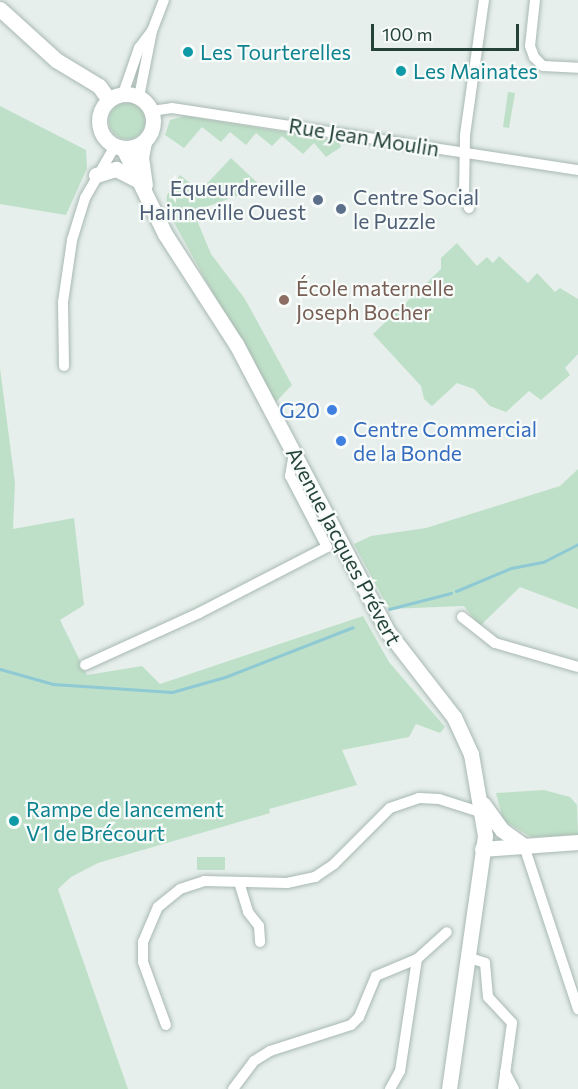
<!DOCTYPE html>
<meta charset="utf-8">
<style>
body{margin:0}
#map{position:relative;width:578px;height:1089px;overflow:hidden;background:#e6efeb;font-family:Commissioner,sans-serif}
div>[style]{position:absolute}
[style*='--x']{left:calc(var(--x)*1px);top:calc(var(--y)*1px);width:calc(var(--w)*1px);rotate:calc(var(--a)*1deg)}
.green>*{inset:0;background:#bfe0c8;transform-origin:0 0}
.round{border-radius:50%}
.stream>*{height:3px;margin:-1.5px;padding:0 1.5px;transform-origin:1.5px;border-radius:1.5px;background:#8ec9d4}
.roads{filter:drop-shadow(0 0 2px #a8b8b2) drop-shadow(0 0 2px #a8b8b2)}
.street>*{height:10px;margin:-5px;padding:0 5px;transform-origin:5px;border-radius:5px;background:#fff}
.secondary>*{height:15px;margin:-7.5px;padding:0 7.5px;transform-origin:7.5px;border-radius:7.5px;background:#fff}
.secondary>.ring{margin:-7.5px;padding:0;box-sizing:content-box;background:none;border:15px solid #fff;border-radius:50%}
.dots>*{width:16px;height:16px;translate:-50% -50%;box-sizing:border-box;border:3px solid #f7fbf9;border-radius:50%}
span{translate:-50% -50%;white-space:nowrap;text-align:center;line-height:1.15;-webkit-text-stroke:4.5px #f7fbf9;paint-order:stroke}
.culture-label{font-size:21px;color:#0d838f}
.left{translate:0 -50%;text-align:left}
.street-label{font-size:21px;color:#24423a}
.service-label{font-size:21px;color:#4e5e75}
.right{translate:-100% -50%;text-align:right}
.education-label{font-size:21px;color:#785e54}
.shop-label{font-size:21px;color:#366cbe}
.scale{position:absolute;left:371px;top:24px;width:148px;height:27px;box-sizing:border-box;border:3px solid #24423a;border-top:0;padding-left:8px;font-size:18px;line-height:21px;white-space:nowrap;color:#24423a;-webkit-text-stroke:4px #f7fbf9;paint-order:stroke}
</style>
<div id="map">
<div class="green">
<i style="clip-path:polygon(508px 92px,515px 93px,509px 128px,503px 127px)"></i>
<i class="round" style="left:109px;top:103px;width:36px;height:36px"></i>
<i style="clip-path:polygon(0 106px,86px 150px,87px 168px,66px 215px,0 204px)"></i>
<i style="clip-path:polygon(185px 116px,339px 141px,341px 147px,326px 157px,314px 143px,303px 154px,282px 136px,272px 146px,256px 133px,246px 145px,230px 132px,221px 142px,202px 127px,184px 148px,165px 135px,170px 120px)"></i>
<i style="clip-path:polygon(231px 158px,262px 187px,203px 208px,196px 218px,211px 254px,245px 299px,292px 385px,274px 404px,166px 208px,167px 195px,180px 175px,200px 191px)"></i>
<i style="clip-path:polygon(457px 243px,477px 266px,487px 257px,493px 263px,499px 256px,528px 283px,537px 273px,555px 292px,560px 288px,578px 299px,578px 354px,565px 368px,570px 375px,541px 400px,529px 391px,506px 412px,490px 406px,474px 389px,457px 383px,432px 406px,424px 399px,421px 386px,373px 334px,441px 269px,441px 258px)"></i>
<i style="clip-path:polygon(0 368px,15px 483px,13px 529px,74px 518px,84px 605px,60px 620px,87px 675px,142px 666px,160px 684px,363px 616px,389px 662px,445px 727px,440px 733px,416px 724px,409px 737px,342px 750px,357px 785px,269px 809px,270px 813px,98px 863px,71px 877px,58px 889px,128px 1089px,0 1089px)"></i>
<i style="clip-path:polygon(578px 469px,578px 609px,520px 587px,480px 626px,464px 606px,389px 609px,354px 544px,371px 536px,426px 528px,560px 486px)"></i>
<i style="clip-path:polygon(544px 790px,570px 797px,577px 805px,578px 835px,531px 837px,503px 820px,496px 793px)"></i>
<i style="left:225px;top:857px;width:13px;height:28px;rotate:90deg"></i>
</div>
<div class="stream">
<i style="--x:456;--y:591;--w:60;--a:-22.7"></i>
<i style="--x:511;--y:568;--w:33;--a:-11"></i>
<i style="--x:543;--y:562;--w:39;--a:-27"></i>
<i style="--x:389;--y:609;--w:64;--a:-14.5"></i>
<i style="--x:0;--y:669;--w:55;--a:15.8"></i>
<i style="--x:53;--y:684;--w:119;--a:3.8"></i>
<i style="--x:172;--y:692;--w:55;--a:-15.8"></i>
<i style="--x:225;--y:677;--w:137;--a:-21.3"></i>
</div>
<div class="roads">
<div class="street">
<i style="--x:535;--y:0;--w:46;--a:96.2"></i>
<i style="--x:530;--y:46;--w:12;--a:70"></i>
<i style="--x:534;--y:57;--w:13;--a:45"></i>
<i style="--x:543;--y:66;--w:35;--a:3"></i>
<i style="--x:123;--y:94;--w:49;--a:-70.8"></i>
<i style="--x:139;--y:48;--w:21;--a:-53"></i>
<i style="--x:139;--y:97;--w:67;--a:-78.9"></i>
<i style="--x:152;--y:31;--w:33;--a:-69"></i>
<i style="--x:151;--y:111;--w:21;--a:-8"></i>
<i style="--x:172;--y:108;--w:411;--a:8.7"></i>
<i style="--x:469;--y:208;--w:16;--a:-108"></i>
<i style="--x:464;--y:193;--w:58;--a:-89"></i>
<i style="--x:465;--y:135;--w:136;--a:-82"></i>
<i style="--x:64;--y:366;--w:64;--a:-90.9"></i>
<i style="--x:63;--y:302;--w:63;--a:-81.7"></i>
<i style="--x:72;--y:240;--w:44;--a:-72.8"></i>
<i style="--x:85;--y:198;--w:60;--a:-60"></i>
<i style="--x:462;--y:617;--w:42;--a:38.2"></i>
<i style="--x:495;--y:643;--w:86;--a:16.1"></i>
<i style="--x:85;--y:665;--w:125;--a:-24.5"></i>
<i style="--x:199;--y:613;--w:144;--a:-27.3"></i>
<i style="--x:327;--y:547;--w:80;--a:-117.5"></i>
<i style="--x:290;--y:476;--w:23;--a:-80"></i>
<i style="--x:524;--y:846;--w:172;--a:71.7"></i>
<i style="--x:239;--y:882;--w:31;--a:73"></i>
<i style="--x:248;--y:912;--w:18;--a:52"></i>
<i style="--x:259;--y:926;--w:16;--a:86"></i>
<i style="--x:467;--y:957;--w:19;--a:18"></i>
<i style="--x:485;--y:963;--w:34;--a:85"></i>
<i style="--x:488;--y:997;--w:35;--a:47"></i>
<i style="--x:512;--y:1023;--w:67;--a:97.8"></i>
<i style="--x:417;--y:959;--w:40;--a:-42"></i>
<i style="--x:166;--y:1025;--w:67;--a:-110.1"></i>
<i style="--x:143;--y:962;--w:20;--a:-90"></i>
<i style="--x:143;--y:942;--w:38;--a:-67"></i>
<i style="--x:158;--y:907;--w:28;--a:-39"></i>
<i style="--x:180;--y:889;--w:25;--a:-18"></i>
<i style="--x:204;--y:881;--w:83;--a:1.4"></i>
<i style="--x:287;--y:883;--w:29;--a:-12"></i>
<i style="--x:315;--y:877;--w:23;--a:-34"></i>
<i style="--x:334;--y:864;--w:79;--a:-45"></i>
<i style="--x:390;--y:808;--w:31;--a:-19"></i>
<i style="--x:419;--y:798;--w:20;--a:3"></i>
<i style="--x:439;--y:799;--w:46;--a:17.7"></i>
<i style="--x:505;--y:1072;--w:19;--a:62"></i>
<i style="--x:233;--y:1089;--w:35;--a:-53"></i>
<i style="--x:254;--y:1061;--w:19;--a:-32"></i>
<i style="--x:270;--y:1051;--w:85;--a:-17.8"></i>
<i style="--x:351;--y:1025;--w:11;--a:-45"></i>
<i style="--x:359;--y:1017;--w:44;--a:-67.5"></i>
<i style="--x:376;--y:976;--w:44;--a:-22.5"></i>
<i style="--x:417;--y:959;--w:113;--a:98.6"></i>
<i style="--x:400;--y:1071;--w:21;--a:119"></i>
</div>
<div class="secondary">
<i style="--x:0;--y:9;--w:76;--a:42.3"></i>
<i style="--x:56;--y:60;--w:50;--a:31.2"></i>
<i style="--x:99;--y:86;--w:17;--a:54"></i>
<i class="ring" style="left:99px;top:94px;width:39px;height:39px"></i>
<i style="--x:144;--y:142;--w:15;--a:101"></i>
<i style="--x:141;--y:157;--w:28;--a:82"></i>
<i style="--x:123;--y:148;--w:96;--a:64"></i>
<i style="--x:165;--y:234;--w:131;--a:57.2"></i>
<i style="--x:236;--y:344;--w:326;--a:62.2"></i>
<i style="--x:388;--y:632;--w:108;--a:52.2"></i>
<i style="--x:454;--y:717;--w:41;--a:65.3"></i>
<i style="--x:471;--y:754;--w:83;--a:80.3"></i>
<i style="--x:485;--y:836;--w:256;--a:98.1"></i>
<i style="--x:96;--y:175;--w:21;--a:-17"></i>
<i style="--x:116;--y:169;--w:22;--a:27"></i>
<i style="--x:483;--y:804;--w:32;--a:54"></i>
<i style="--x:502;--y:830;--w:27;--a:36"></i>
<i style="--x:482;--y:849;--w:96;--a:-4.2"></i>
</div>
</div>
<div class="dots">
<i style="left:188px;top:52px;background:#0f9aa8"></i>
<i style="left:401px;top:71px;background:#0f9aa8"></i>
<i style="left:318px;top:200px;background:#5c6f8a"></i>
<i style="left:341px;top:209px;background:#5c6f8a"></i>
<i style="left:284px;top:300px;background:#8d6e63"></i>
<i style="left:332px;top:410px;background:#3f7fe0"></i>
<i style="left:341px;top:441px;background:#3f7fe0"></i>
<i style="left:14px;top:821px;background:#0f9aa8"></i>
</div>
<div class="culture-label">
<span class="left" style="left:200px;top:52px">Les Tourterelles</span>
<span class="left" style="left:413px;top:71px">Les Mainates</span>
<span class="left" style="left:26px;top:821px">Rampe de lancement<br>V1 de Brécourt</span>
</div>
<div class="street-label">
<span style="left:364px;top:137px;rotate:9deg">Rue Jean Moulin</span>
<span style="left:344px;top:546px;rotate:62deg">Avenue Jacques Prévert</span>
</div>
<div class="service-label">
<span class="right" style="left:306px;top:200px">Equeurdreville<br>Hainneville Ouest</span>
<span class="left" style="left:353px;top:209px">Centre Social<br>le Puzzle</span>
</div>
<div class="education-label">
<span class="left" style="left:296px;top:300px">École maternelle<br>Joseph Bocher</span>
</div>
<div class="shop-label">
<span class="right" style="left:320px;top:410px">G20</span>
<span class="left" style="left:353px;top:441px">Centre Commercial<br>de la Bonde</span>
</div>
<div class="scale">100 m</div>
</div>
